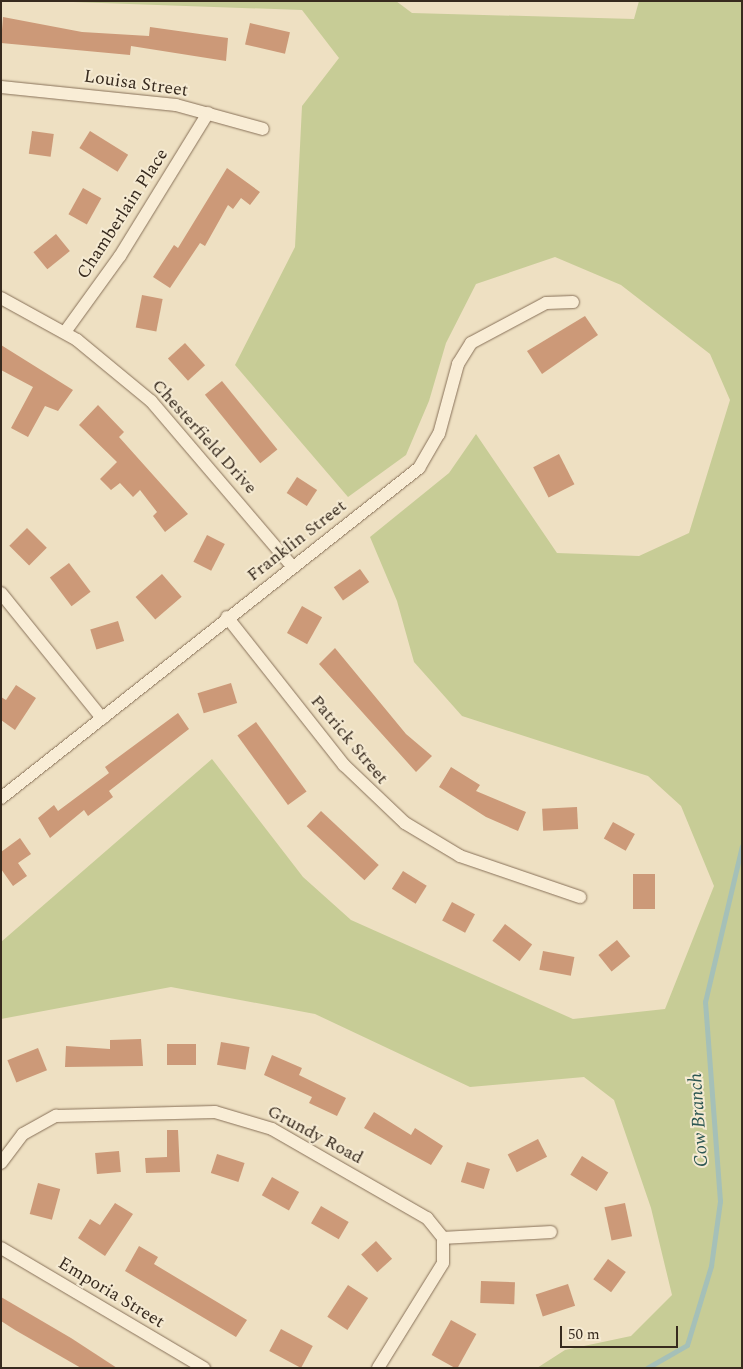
<!DOCTYPE html>
<style>
body{margin:0}
#map{position:relative;width:743px;height:1369px;overflow:hidden;background:#eee0c2;font-family:Spectral,serif}
div>[style]{position:absolute}
[style*='--x']{left:calc(var(--x)*1px);top:calc(var(--y)*1px);width:calc(var(--w)*1px);rotate:calc(var(--a)*1deg)}
.green>*{inset:0;background:#c7cc96}
.stream>*{height:5px;margin:-2.5px;padding:0 2.5px;transform-origin:2.5px;border-radius:2.5px;background:#a5c0b8}
.building>*{inset:0;background:#cc9978;transform-origin:0 0}
.roads{filter:drop-shadow(0 0 1px #887159) drop-shadow(0 0 1px #887159)}
.minor>*{height:12px;margin:-6px;padding:0 6px;transform-origin:6px;border-radius:6px;background:#f9edd6}
span{translate:-50% -50%;white-space:nowrap;text-align:center;line-height:1.15;-webkit-text-stroke:4px #f5ead2;paint-order:stroke}
.street-label{font-size:18px;color:#372a1e}
.water-label{font-size:19px;color:#2d5753;font-style:italic}
.frame{position:absolute;inset:0;border:2px solid #372a1e;pointer-events:none}
.scale{position:absolute;left:560px;top:1326px;width:118px;height:22px;box-sizing:border-box;border:2px solid #372a1e;border-top:0;padding-left:6px;font-size:15px;line-height:18px;white-space:nowrap;color:#372a1e;-webkit-text-stroke:4px #f5ead2;paint-order:stroke}
</style>
<div id="map">
<div class="green">
<i style="clip-path:polygon(45px 1px,396px 1px,412px 13px,634px 19px,639px 1px,742px 1px,742px 1368px,537px 1368px,565px 1350px,631px 1336px,672px 1295px,651px 1208px,614px 1100px,584px 1077px,470px 1087px,315px 1014px,171px 987px,1px 1019px,1px 942px,212px 759px,303px 877px,351px 920px,573px 1019px,665px 1009px,714px 886px,681px 806px,648px 776px,462px 716px,414px 662px,397px 601px,370px 537px,449px 473px,476px 434px,557px 553px,639px 556px,689px 533px,730px 400px,710px 354px,621px 285px,555px 257px,476px 284px,446px 343px,429px 401px,406px 455px,348px 497px,235px 365px,295px 247px,302px 106px,339px 58px,302px 10px)"></i>
</div>
<div class="stream">
<i style="--x:647;--y:1368;--w:46;--a:-29.9"></i>
<i style="--x:687;--y:1345;--w:83;--a:-73.1"></i>
<i style="--x:711;--y:1266;--w:66;--a:-82.1"></i>
<i style="--x:720;--y:1201;--w:200;--a:-94.3"></i>
<i style="--x:705;--y:1002;--w:160;--a:-76.7"></i>
</div>
<div class="building">
<i style="clip-path:polygon(3px 17px,82px 32px,149px 36px,150px 27px,228px 38px,226px 61px,131px 46px,130px 55px,1px 43px)"></i>
<i style="left:250px;top:23px;width:41px;height:22px;rotate:13deg"></i>
<i style="left:32px;top:131px;width:22px;height:23px;rotate:8deg"></i>
<i style="left:90px;top:131px;width:45px;height:20px;rotate:32deg"></i>
<i style="clip-path:polygon(227px 168px,260px 192px,250px 205px,241px 198px,233px 209px,228px 205px,205px 246px,200px 243px,170px 288px,153px 277px,174px 245px,178px 248px)"></i>
<i style="left:83px;top:188px;width:21px;height:30px;rotate:29deg"></i>
<i style="left:56px;top:234px;width:22px;height:29px;rotate:51deg"></i>
<i style="left:142px;top:295px;width:21px;height:33px;rotate:11deg"></i>
<i style="clip-path:polygon(585px 316px,598px 335px,542px 374px,527px 351px)"></i>
<i style="left:185px;top:343px;width:30px;height:23px;rotate:48deg"></i>
<i style="clip-path:polygon(1px 345px,73px 390px,58px 411px,45px 406px,28px 437px,11px 428px,33px 387px,1px 370px)"></i>
<i style="left:222px;top:381px;width:88px;height:22px;rotate:51deg"></i>
<i style="clip-path:polygon(98px 405px,124px 432px,119px 437px,188px 514px,165px 532px,153px 516px,157px 512px,140px 490px,133px 497px,120px 483px,111px 490px,100px 479px,117px 462px,79px 425px)"></i>
<i style="left:559px;top:454px;width:34px;height:29px;rotate:63deg"></i>
<i style="left:297px;top:477px;width:24px;height:19px;rotate:33deg"></i>
<i style="left:27px;top:528px;width:28px;height:25px;rotate:45deg"></i>
<i style="left:207px;top:535px;width:20px;height:30px;rotate:27deg"></i>
<i style="left:69px;top:563px;width:36px;height:24px;rotate:53deg"></i>
<i style="left:360px;top:569px;width:16px;height:32px;rotate:55deg"></i>
<i style="left:162px;top:574px;width:30px;height:35px;rotate:49deg"></i>
<i style="left:302px;top:606px;width:23px;height:31px;rotate:29deg"></i>
<i style="left:118px;top:621px;width:21px;height:29px;rotate:73deg"></i>
<i style="clip-path:polygon(335px 648px,406px 734px,432px 756px,416px 772px,319px 664px)"></i>
<i style="left:231px;top:683px;width:21px;height:35px;rotate:73deg"></i>
<i style="clip-path:polygon(16px 685px,36px 698px,15px 730px,1px 720px,1px 697px,6px 700px)"></i>
<i style="clip-path:polygon(178px 713px,189px 729px,109px 791px,113px 797px,88px 816px,84px 810px,50px 838px,38px 818px,54px 805px,58px 811px,109px 773px,105px 767px)"></i>
<i style="left:256px;top:722px;width:86px;height:23px;rotate:54deg"></i>
<i style="clip-path:polygon(451px 767px,480px 785px,476px 791px,526px 812px,518px 831px,486px 817px,439px 787px)"></i>
<i style="left:577px;top:807px;width:22px;height:35px;rotate:87deg"></i>
<i style="left:321px;top:811px;width:79px;height:21px;rotate:43deg"></i>
<i style="left:613px;top:822px;width:25px;height:19px;rotate:29deg"></i>
<i style="clip-path:polygon(20px 838px,31px 854px,18px 863px,27px 876px,13px 886px,1px 869px,1px 852px)"></i>
<i style="left:403px;top:871px;width:28px;height:21px;rotate:32deg"></i>
<i style="left:633px;top:874px;width:22px;height:35px"></i>
<i style="left:452px;top:902px;width:26px;height:21px;rotate:28deg"></i>
<i style="left:505px;top:924px;width:34px;height:21px;rotate:37deg"></i>
<i style="left:617px;top:940px;width:21px;height:24px;rotate:51deg"></i>
<i style="left:543px;top:951px;width:32px;height:19px;rotate:11deg"></i>
<i style="clip-path:polygon(141px 1039px,143px 1066px,65px 1067px,66px 1046px,110px 1049px,110px 1040px)"></i>
<i style="left:221px;top:1042px;width:29px;height:23px;rotate:10deg"></i>
<i style="left:167px;top:1044px;width:29px;height:21px"></i>
<i style="left:38px;top:1048px;width:24px;height:33px;rotate:68deg"></i>
<i style="clip-path:polygon(272px 1055px,302px 1068px,299px 1075px,346px 1098px,337px 1116px,309px 1103px,312px 1097px,264px 1075px)"></i>
<i style="clip-path:polygon(374px 1112px,411px 1135px,415px 1128px,443px 1146px,431px 1165px,364px 1128px)"></i>
<i style="clip-path:polygon(167px 1130px,178px 1130px,180px 1172px,146px 1173px,145px 1158px,167px 1157px)"></i>
<i style="left:538px;top:1139px;width:20px;height:34px;rotate:63deg"></i>
<i style="left:119px;top:1151px;width:21px;height:24px;rotate:85deg"></i>
<i style="left:217px;top:1154px;width:29px;height:20px;rotate:18deg"></i>
<i style="left:582px;top:1156px;width:31px;height:22px;rotate:32deg"></i>
<i style="left:467px;top:1162px;width:24px;height:21px;rotate:17deg"></i>
<i style="left:272px;top:1177px;width:31px;height:21px;rotate:29deg"></i>
<i style="left:38px;top:1183px;width:23px;height:32px;rotate:15deg"></i>
<i style="clip-path:polygon(115px 1203px,133px 1214px,105px 1256px,78px 1238px,90px 1219px,100px 1225px)"></i>
<i style="left:625px;top:1203px;width:34px;height:21px;rotate:78deg"></i>
<i style="left:321px;top:1206px;width:32px;height:20px;rotate:30deg"></i>
<i style="left:376px;top:1241px;width:24px;height:20px;rotate:48deg"></i>
<i style="clip-path:polygon(139px 1246px,158px 1257px,154px 1264px,247px 1320px,236px 1337px,125px 1271px)"></i>
<i style="left:608px;top:1259px;width:22px;height:25px;rotate:36deg"></i>
<i style="left:481px;top:1281px;width:34px;height:22px;rotate:2deg"></i>
<i style="left:568px;top:1284px;width:23px;height:34px;rotate:72deg"></i>
<i style="left:348px;top:1285px;width:24px;height:38px;rotate:33deg"></i>
<i style="clip-path:polygon(1px 1297px,71px 1338px,117px 1368px,81px 1368px,15px 1330px,1px 1321px)"></i>
<i style="left:451px;top:1320px;width:29px;height:40px;rotate:29deg"></i>
<i style="left:281px;top:1329px;width:36px;height:25px;rotate:28deg"></i>
</div>
<div class="roads">
<div class="minor">
<i style="--x:1;--y:87;--w:176;--a:5.9"></i>
<i style="--x:176;--y:105;--w:90;--a:15.4"></i>
<i style="--x:1;--y:298;--w:87;--a:28.9"></i>
<i style="--x:77;--y:340;--w:96;--a:39.5"></i>
<i style="--x:151;--y:401;--w:217;--a:49.5"></i>
<i style="--x:65;--y:332;--w:94;--a:-54.1"></i>
<i style="--x:120;--y:256;--w:168;--a:-58.4"></i>
<i style="--x:1;--y:593;--w:161;--a:51.1"></i>
<i style="--x:227;--y:617;--w:189;--a:51.7"></i>
<i style="--x:344;--y:765;--w:84;--a:43.6"></i>
<i style="--x:405;--y:823;--w:64;--a:31"></i>
<i style="--x:460;--y:856;--w:127;--a:18.9"></i>
<i style="--x:1;--y:798;--w:533;--a:-38.29"></i>
<i style="--x:419;--y:468;--w:39;--a:-60"></i>
<i style="--x:439;--y:434;--w:73;--a:-74.8"></i>
<i style="--x:458;--y:364;--w:25;--a:-58"></i>
<i style="--x:471;--y:343;--w:85;--a:-28.1"></i>
<i style="--x:546;--y:303;--w:27;--a:-2"></i>
<i style="--x:1;--y:1163;--w:36;--a:-53"></i>
<i style="--x:23;--y:1134;--w:38;--a:-29"></i>
<i style="--x:56;--y:1116;--w:159;--a:-1.4"></i>
<i style="--x:215;--y:1112;--w:59;--a:16.6"></i>
<i style="--x:272;--y:1129;--w:179;--a:29.9"></i>
<i style="--x:427;--y:1218;--w:26;--a:51"></i>
<i style="--x:443;--y:1238;--w:108;--a:-3.2"></i>
<i style="--x:1;--y:1248;--w:236;--a:30.6"></i>
<i style="--x:378;--y:1368;--w:123;--a:-58.2"></i>
<i style="--x:443;--y:1263;--w:25;--a:-90"></i>
</div>
</div>
<div class="street-label">
<span style="left:136px;top:84px;rotate:8deg">Louisa Street</span>
<span style="left:123px;top:214px;rotate:-57deg">Chamberlain Place</span>
<span style="left:204px;top:437px;rotate:48deg">Chesterfield Drive</span>
<span style="left:297px;top:541px;rotate:-38deg">Franklin Street</span>
<span style="left:349px;top:740px;rotate:50deg">Patrick Street</span>
<span style="left:315px;top:1135px;rotate:28deg">Grundy Road</span>
<span style="left:111px;top:1293px;rotate:31deg">Emporia Street</span>
</div>
<div class="water-label">
<span style="left:699px;top:1120px;rotate:-94deg">Cow Branch</span>
</div>
<div class="frame"></div>
<div class="scale">50 m</div>
</div>
